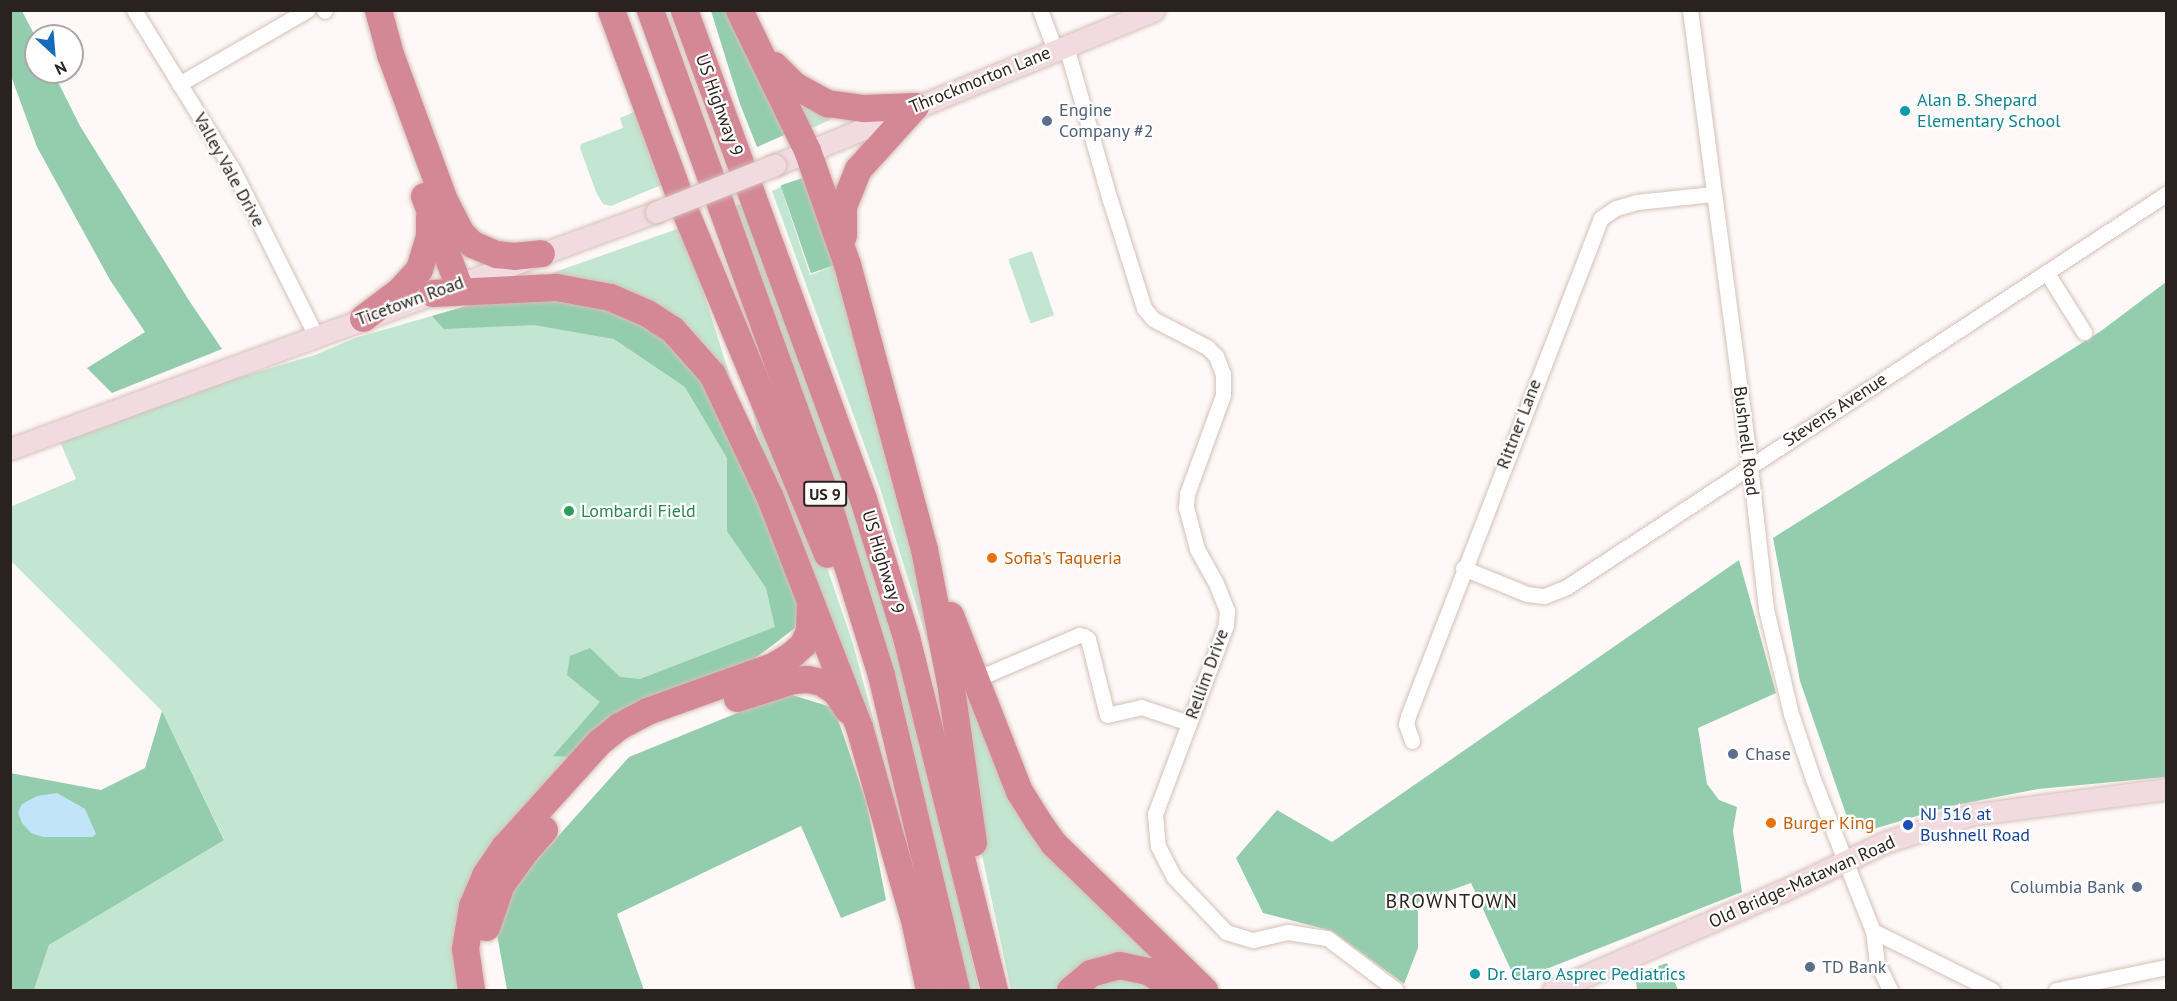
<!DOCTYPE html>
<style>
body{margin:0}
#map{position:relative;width:2177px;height:1001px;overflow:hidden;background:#fef9f8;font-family:"PT Sans",sans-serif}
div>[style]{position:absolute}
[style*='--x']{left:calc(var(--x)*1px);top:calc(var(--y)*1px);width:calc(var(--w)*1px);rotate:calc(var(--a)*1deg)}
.green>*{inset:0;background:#c2e6d1;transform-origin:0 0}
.forest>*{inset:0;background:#93cdad;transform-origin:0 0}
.water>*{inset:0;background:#c2e4f9}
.roads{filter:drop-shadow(0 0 2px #d5c0b8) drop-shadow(0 0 2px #d5c0b8)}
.street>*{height:15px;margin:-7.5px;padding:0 7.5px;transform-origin:7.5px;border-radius:7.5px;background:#fff}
.secondary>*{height:21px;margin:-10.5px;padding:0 10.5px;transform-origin:10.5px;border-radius:10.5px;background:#f2dbe0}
.highway>*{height:27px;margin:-13.5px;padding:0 13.5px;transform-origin:13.5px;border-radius:13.5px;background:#d48896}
.bridges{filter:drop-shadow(0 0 2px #d5c0b8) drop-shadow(0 0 2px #d5c0b8)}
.secondary-bridge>*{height:21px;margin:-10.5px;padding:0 10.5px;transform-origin:10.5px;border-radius:10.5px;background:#f2dbe0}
.dots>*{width:16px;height:16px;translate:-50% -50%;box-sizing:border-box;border:3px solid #fff;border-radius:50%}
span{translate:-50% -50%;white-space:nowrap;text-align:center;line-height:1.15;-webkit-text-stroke:4.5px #fff;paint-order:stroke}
.shield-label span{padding:2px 4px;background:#fff;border:2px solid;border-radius:4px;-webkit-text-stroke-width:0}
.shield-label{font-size:16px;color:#2a221f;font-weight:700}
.street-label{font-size:18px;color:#2a221f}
.culture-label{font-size:18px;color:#0d838f}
.left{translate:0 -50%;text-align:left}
.service-label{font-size:18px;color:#4e5e75}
.right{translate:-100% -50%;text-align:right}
.leisure-label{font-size:18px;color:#27864d}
.food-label{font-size:18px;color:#c56008}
.transit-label{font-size:18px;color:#164399}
.neighbourhood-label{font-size:20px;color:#2a221f;letter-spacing:1.5px}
.frame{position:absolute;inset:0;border:12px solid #2a221f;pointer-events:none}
.north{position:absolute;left:24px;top:24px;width:60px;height:60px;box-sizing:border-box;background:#fff;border:2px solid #aaa7a5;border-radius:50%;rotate:154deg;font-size:16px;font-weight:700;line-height:24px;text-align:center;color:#2a221f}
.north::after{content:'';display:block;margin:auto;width:21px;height:27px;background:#166cba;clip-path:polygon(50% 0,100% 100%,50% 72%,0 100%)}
</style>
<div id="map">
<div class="green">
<i style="clip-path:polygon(597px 11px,603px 11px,666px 183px,611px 206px,603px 204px,596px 192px,580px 148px,581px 144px,623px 128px,620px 118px,634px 112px)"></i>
<i style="clip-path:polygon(780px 81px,832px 114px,830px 120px,814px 127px,804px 126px)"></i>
<i style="clip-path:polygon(781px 187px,810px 275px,838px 264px,893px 466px,940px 682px,880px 488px,772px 191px)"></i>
<i style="clip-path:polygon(745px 202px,833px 450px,881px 598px,931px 778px,979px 990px,969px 990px,898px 684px,865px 575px,828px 464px,733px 207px)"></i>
<i style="clip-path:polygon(683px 227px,733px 386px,742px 420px,553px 280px,552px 273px)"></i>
<i style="left:1032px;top:251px;width:68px;height:25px;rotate:71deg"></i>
<i style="clip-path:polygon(477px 303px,670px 338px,773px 533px,795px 628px,611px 716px,475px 869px,463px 990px,34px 990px,49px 945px,224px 839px,162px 711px,11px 561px,10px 507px,76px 479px,60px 442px,220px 383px,315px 355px,355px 338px)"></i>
<i style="clip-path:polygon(749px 388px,822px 553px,853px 644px,896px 804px,891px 805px,775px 487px,756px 429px)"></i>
<i style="clip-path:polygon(955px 641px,1001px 768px,1194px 990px,1152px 966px,1057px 990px,1011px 990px,981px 850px)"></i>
<i style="clip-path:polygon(1140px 978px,1160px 990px,1080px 990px,1116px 979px)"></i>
</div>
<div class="forest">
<i style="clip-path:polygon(11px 10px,22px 11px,36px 38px,36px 72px,53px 72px,80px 126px,190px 302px,222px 349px,112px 393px,87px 368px,145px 332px,110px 280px,37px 147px,11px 76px)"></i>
<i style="clip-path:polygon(711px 11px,729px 11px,791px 132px,757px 147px,740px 104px)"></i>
<i style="left:808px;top:176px;width:93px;height:29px;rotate:71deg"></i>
<i style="clip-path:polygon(2166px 282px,2166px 777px,2038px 789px,1951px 806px,1870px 830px,1855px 825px,1848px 820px,1800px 681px,1773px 538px,2101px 331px)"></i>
<i style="clip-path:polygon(581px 299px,619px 310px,670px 338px,726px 416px,799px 607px,795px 628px,753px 660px,572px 757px,553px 756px,600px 702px,567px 675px,570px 656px,590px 648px,620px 677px,640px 679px,775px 627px,766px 588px,727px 531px,727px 458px,685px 387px,614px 339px,534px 325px,444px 329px,432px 316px,477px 303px)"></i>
<i style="clip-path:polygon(1739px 560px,1776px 693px,1698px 728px,1707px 784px,1719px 800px,1737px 807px,1733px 831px,1742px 892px,1516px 981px,1471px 883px,1418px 902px,1418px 948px,1404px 984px,1332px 931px,1263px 913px,1236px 858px,1277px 810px,1332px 842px)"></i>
<i style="clip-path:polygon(786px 693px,834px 708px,867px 804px,886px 900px,841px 918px,801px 826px,617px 914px,644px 990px,507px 990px,496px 929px,501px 900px,629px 757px)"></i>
<i style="clip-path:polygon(162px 711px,224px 840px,49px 945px,34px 990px,11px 990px,10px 773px,101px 790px,145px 768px)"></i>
<i style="clip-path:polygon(1667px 963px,1678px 990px,1637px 990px,1635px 974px)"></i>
</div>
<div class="water">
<i style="clip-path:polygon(57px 793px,85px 809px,96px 834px,92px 837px,43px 837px,31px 833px,22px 823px,18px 812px,22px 804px,37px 796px)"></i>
</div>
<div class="roads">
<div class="street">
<i style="--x:134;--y:10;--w:188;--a:58.3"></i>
<i style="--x:233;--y:170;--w:186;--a:63.4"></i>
<i style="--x:324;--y:10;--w:1;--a:45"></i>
<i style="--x:1040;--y:10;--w:43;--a:69.4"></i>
<i style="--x:1690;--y:10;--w:460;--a:82.5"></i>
<i style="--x:1750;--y:466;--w:144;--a:83.6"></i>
<i style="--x:1766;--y:609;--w:108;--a:76.6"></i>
<i style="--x:1791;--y:714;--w:69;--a:71.3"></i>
<i style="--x:1813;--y:779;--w:163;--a:68.5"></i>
<i style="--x:1873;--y:931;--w:32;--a:83"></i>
<i style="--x:1877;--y:963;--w:30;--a:64"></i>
<i style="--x:1066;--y:46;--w:160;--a:74.1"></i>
<i style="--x:1110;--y:200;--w:113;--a:72.5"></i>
<i style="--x:1144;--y:308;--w:14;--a:51"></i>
<i style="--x:1153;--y:319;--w:61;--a:27.4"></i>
<i style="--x:1207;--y:347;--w:13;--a:45"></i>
<i style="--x:1216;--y:356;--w:19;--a:69"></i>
<i style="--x:1223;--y:374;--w:21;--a:90"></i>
<i style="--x:1223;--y:395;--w:105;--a:110"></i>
<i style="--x:1187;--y:494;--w:13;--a:94"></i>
<i style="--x:1186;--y:507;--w:43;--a:75.3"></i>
<i style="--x:1197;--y:549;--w:37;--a:61"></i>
<i style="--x:1215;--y:581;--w:31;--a:68"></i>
<i style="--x:1227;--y:610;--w:15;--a:94"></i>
<i style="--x:1226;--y:625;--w:202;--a:110.6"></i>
<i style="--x:1155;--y:814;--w:32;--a:85"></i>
<i style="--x:1158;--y:846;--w:35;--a:63"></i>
<i style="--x:1174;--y:877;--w:76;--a:46.6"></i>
<i style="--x:1226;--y:932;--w:28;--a:17"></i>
<i style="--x:1253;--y:940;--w:36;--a:-13"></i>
<i style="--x:1288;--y:932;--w:39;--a:9"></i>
<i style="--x:1327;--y:938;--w:86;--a:37"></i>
<i style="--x:179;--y:84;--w:148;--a:-30"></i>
<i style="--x:2047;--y:273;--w:70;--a:57.9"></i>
<i style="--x:1463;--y:568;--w:69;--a:22.1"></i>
<i style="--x:1527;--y:594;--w:17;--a:7"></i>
<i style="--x:1544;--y:596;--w:22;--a:-21"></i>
<i style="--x:1565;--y:588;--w:719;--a:-33.25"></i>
<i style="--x:974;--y:680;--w:114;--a:-23.2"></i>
<i style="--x:1079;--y:635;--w:5;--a:11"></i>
<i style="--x:1084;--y:636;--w:5;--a:37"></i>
<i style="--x:1088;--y:639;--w:78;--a:76"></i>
<i style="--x:1107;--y:715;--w:35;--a:-13"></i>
<i style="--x:1141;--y:707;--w:51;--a:18.4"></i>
<i style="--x:1412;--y:741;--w:18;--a:-109"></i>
<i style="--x:1406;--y:724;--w:8;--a:-76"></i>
<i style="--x:1408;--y:716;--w:534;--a:-68.82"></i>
<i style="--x:1601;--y:218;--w:18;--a:-34"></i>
<i style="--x:1616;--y:208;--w:22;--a:-16"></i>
<i style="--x:1637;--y:202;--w:76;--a:-6"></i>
<i style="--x:1873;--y:931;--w:133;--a:26.4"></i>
<i style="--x:2056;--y:990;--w:112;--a:-11.8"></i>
</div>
<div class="secondary">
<i style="--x:775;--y:165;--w:409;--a:-22.2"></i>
<i style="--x:10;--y:449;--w:688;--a:-20.15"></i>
<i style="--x:1553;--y:990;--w:247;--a:-23.4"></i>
<i style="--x:1780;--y:892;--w:117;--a:-25.3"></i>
<i style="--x:1886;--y:842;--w:87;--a:-18"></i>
<i style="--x:1969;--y:815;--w:199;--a:-7.5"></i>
</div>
<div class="highway">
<i style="--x:378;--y:10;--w:46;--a:74.7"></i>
<i style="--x:390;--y:54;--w:156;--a:69.7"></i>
<i style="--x:444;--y:200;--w:37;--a:63"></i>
<i style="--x:461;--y:233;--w:16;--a:45"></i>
<i style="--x:472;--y:244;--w:26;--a:23"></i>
<i style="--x:496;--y:254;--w:18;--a:6"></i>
<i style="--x:514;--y:256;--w:27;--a:-6"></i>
<i style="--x:611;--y:10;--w:214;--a:69.8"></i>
<i style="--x:685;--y:211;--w:371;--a:67.5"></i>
<i style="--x:650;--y:10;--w:515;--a:70.12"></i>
<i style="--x:825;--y:494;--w:189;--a:72.8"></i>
<i style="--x:881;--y:675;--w:324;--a:76.6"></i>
<i style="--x:684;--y:10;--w:521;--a:69.89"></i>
<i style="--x:863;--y:499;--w:145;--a:72.7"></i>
<i style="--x:906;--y:637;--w:364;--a:76"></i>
<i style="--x:739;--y:10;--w:156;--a:64.1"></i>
<i style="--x:807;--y:150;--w:121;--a:70.7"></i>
<i style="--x:847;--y:264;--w:295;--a:74.9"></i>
<i style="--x:924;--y:549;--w:142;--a:79"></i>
<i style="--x:951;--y:688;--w:156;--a:81.9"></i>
<i style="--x:774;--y:65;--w:28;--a:45"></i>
<i style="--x:794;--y:85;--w:38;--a:29"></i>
<i style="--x:827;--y:103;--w:37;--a:8"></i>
<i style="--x:864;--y:108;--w:51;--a:-2.2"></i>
<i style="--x:424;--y:196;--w:94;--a:68.9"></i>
<i style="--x:843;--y:235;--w:29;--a:-90"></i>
<i style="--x:843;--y:206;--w:40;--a:-68"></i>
<i style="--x:858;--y:169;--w:85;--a:-47.9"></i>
<i style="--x:432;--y:293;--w:124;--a:-2.8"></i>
<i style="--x:556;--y:287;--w:55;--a:10.5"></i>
<i style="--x:610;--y:297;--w:40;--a:23.4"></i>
<i style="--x:647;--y:313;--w:30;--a:33"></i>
<i style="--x:672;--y:329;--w:60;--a:48.4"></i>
<i style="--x:712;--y:374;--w:134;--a:64.8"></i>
<i style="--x:769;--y:495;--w:249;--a:68.8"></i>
<i style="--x:859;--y:727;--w:205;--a:74.1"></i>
<i style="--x:915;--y:924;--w:67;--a:78"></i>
<i style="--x:363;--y:318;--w:46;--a:-37.1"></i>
<i style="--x:400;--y:290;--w:28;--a:-48"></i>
<i style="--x:419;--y:269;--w:34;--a:-73"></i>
<i style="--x:429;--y:237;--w:20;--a:-90"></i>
<i style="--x:950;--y:615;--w:189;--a:68.6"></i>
<i style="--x:1019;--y:791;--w:34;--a:58"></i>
<i style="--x:1037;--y:820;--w:28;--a:55"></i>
<i style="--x:1053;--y:843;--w:211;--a:44.2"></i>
<i style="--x:737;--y:698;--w:59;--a:-17.8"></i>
<i style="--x:793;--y:680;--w:14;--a:-4"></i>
<i style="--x:807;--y:679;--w:14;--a:12"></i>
<i style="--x:821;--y:682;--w:17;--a:33"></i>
<i style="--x:835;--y:691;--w:23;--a:56"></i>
<i style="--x:486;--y:927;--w:46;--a:-70.8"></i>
<i style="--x:501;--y:884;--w:34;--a:-54"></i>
<i style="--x:521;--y:856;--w:35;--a:-49"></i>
<i style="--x:471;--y:990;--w:42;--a:-98.1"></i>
<i style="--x:465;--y:948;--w:43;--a:-80.5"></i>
<i style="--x:472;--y:906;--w:34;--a:-67"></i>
<i style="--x:485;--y:875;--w:34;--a:-56"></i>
<i style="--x:504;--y:847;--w:142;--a:-47.9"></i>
<i style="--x:599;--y:742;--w:26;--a:-39"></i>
<i style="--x:619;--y:726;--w:32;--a:-28"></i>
<i style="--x:647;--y:711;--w:134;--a:-19.7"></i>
<i style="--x:773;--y:666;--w:22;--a:-32"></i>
<i style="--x:792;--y:654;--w:15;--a:-42"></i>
<i style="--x:803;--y:644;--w:15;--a:-67"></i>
<i style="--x:809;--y:630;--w:26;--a:-88"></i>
<i style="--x:1070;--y:990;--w:26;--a:-40"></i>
<i style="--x:1090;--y:973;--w:30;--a:-15"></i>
<i style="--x:1119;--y:965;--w:30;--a:12"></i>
<i style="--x:1148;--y:971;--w:34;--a:34"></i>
</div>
</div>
<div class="bridges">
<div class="secondary-bridge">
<i style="--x:656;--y:212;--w:128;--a:-21.6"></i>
</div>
</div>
<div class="dots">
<i style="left:1905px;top:111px;background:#0f9aa8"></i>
<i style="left:1047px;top:121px;background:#5c6f8a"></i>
<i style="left:569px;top:511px;background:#2e9e5b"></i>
<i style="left:992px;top:558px;background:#e8710a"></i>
<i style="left:1733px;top:754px;background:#5c6f8a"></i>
<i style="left:1771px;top:823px;background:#e8710a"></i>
<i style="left:1908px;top:825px;background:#1a4fb4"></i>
<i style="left:2137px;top:887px;background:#5c6f8a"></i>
<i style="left:1810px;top:967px;background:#5c6f8a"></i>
<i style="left:1475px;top:974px;background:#0f9aa8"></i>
</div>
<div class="shield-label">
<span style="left:825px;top:494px">US 9</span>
</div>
<div class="street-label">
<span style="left:980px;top:80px;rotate:-22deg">Throckmorton Lane</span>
<span style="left:719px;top:105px;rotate:70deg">US Highway 9</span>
<span style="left:229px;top:170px;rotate:61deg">Valley Vale Drive</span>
<span style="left:410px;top:301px;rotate:-20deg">Ticetown Road</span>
<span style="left:1835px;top:410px;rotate:-33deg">Stevens Avenue</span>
<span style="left:1519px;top:424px;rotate:-69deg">Rittner Lane</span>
<span style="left:1746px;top:441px;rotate:83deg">Bushnell Road</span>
<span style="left:883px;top:562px;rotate:73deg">US Highway 9</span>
<span style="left:1207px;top:674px;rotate:-70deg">Rellim Drive</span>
<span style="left:1802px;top:882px;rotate:-24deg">Old Bridge-Matawan Road</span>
</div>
<div class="culture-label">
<span class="left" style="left:1917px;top:111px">Alan B. Shepard<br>Elementary School</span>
<span class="left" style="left:1487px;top:974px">Dr. Claro Asprec Pediatrics</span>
</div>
<div class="service-label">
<span class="left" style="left:1059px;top:121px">Engine<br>Company #2</span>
<span class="left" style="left:1745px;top:754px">Chase</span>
<span class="right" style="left:2125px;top:887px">Columbia Bank</span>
<span class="left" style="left:1822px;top:967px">TD Bank</span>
</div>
<div class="leisure-label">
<span class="left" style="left:581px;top:511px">Lombardi Field</span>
</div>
<div class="food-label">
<span class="left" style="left:1004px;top:558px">Sofia's Taqueria</span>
<span class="left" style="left:1783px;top:823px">Burger King</span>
</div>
<div class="transit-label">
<span class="left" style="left:1920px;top:825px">NJ 516 at<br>Bushnell Road</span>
</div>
<div class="neighbourhood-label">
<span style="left:1452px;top:901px">BROWNTOWN</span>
</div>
<div class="frame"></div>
<div class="north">N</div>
</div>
